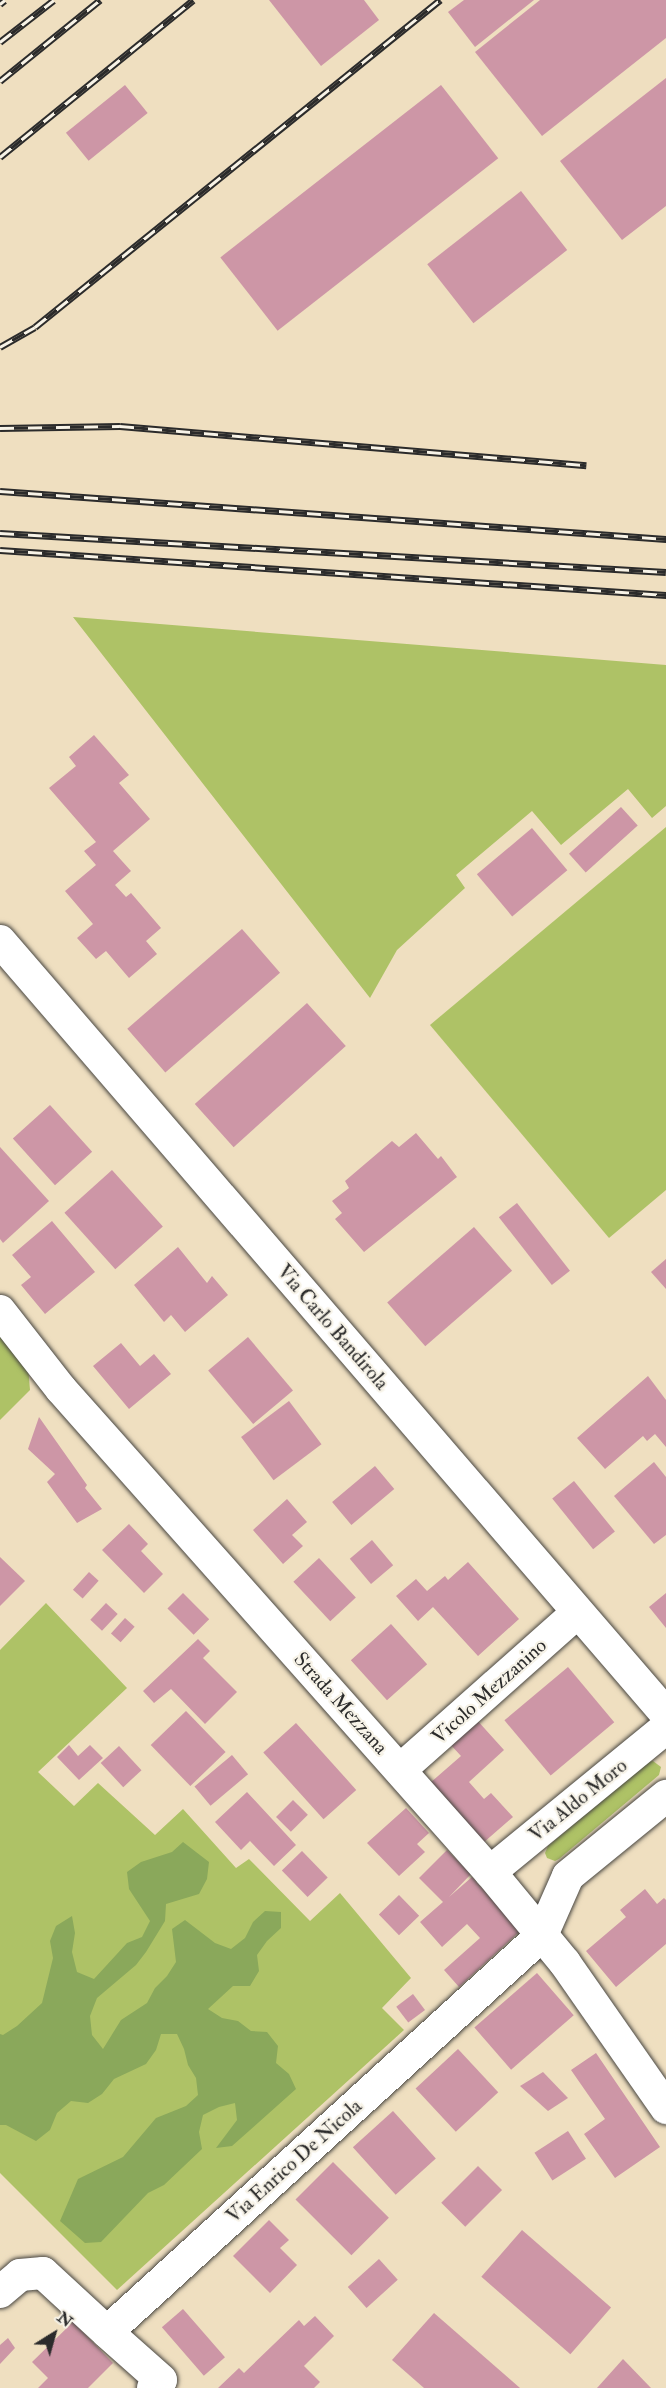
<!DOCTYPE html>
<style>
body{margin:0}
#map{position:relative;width:666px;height:2388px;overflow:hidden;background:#efdfc0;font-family:"IM FELL Double Pica",serif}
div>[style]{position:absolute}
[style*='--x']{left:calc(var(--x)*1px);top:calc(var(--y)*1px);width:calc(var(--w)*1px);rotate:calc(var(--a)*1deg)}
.green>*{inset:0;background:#aec266}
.forest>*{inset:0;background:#8aa85b}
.building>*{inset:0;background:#cd96a6;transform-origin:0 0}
.roads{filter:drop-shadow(0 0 2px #484641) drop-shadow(0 0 2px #484641)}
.minor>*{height:32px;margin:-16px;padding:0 16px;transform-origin:16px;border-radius:16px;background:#fff}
.rail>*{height:7px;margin-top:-3.5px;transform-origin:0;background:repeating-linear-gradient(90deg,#f7f3e8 0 14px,#2b2b2b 0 28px);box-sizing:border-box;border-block:2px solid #2b2b2b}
span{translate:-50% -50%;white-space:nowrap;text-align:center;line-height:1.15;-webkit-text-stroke:4.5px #f7f3e8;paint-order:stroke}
.street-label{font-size:20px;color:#2b2b2b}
.north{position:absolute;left:24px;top:2304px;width:60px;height:60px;-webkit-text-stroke:4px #f7f3e8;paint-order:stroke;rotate:37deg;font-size:16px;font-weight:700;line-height:24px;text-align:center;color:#2b2b2b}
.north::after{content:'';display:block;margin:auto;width:21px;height:27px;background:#2b2b2b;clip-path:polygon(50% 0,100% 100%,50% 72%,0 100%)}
</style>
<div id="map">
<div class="green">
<i style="clip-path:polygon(73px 617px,666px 665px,666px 806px,652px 818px,628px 789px,561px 845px,532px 811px,456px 875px,465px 888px,397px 950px,370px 998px)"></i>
<i style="clip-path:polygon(666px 827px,666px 1190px,609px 1238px,430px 1025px)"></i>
<i style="clip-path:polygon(0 1330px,28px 1367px,30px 1390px,0 1420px)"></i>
<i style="clip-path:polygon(46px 1603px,127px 1688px,38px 1772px,74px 1806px,98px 1783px,155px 1835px,183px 1809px,236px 1868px,249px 1859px,310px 1921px,340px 1893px,411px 1978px,382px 2008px,404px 2030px,117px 2290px,0 2173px,0 1650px)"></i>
<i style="clip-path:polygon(653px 1761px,661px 1767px,659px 1775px,559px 1859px,555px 1861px,547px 1858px,545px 1853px,548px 1846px,648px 1762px)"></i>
</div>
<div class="forest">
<i style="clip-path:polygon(183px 1842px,209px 1862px,207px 1879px,199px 1894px,166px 1904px,165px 1921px,146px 1952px,136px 1965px,97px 1998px,90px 2016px,92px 2035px,103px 2049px,121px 2020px,147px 2003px,155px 1988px,167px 1976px,176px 1962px,172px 1929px,185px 1920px,215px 1943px,231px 1949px,245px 1938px,253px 1922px,265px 1911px,281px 1912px,281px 1928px,267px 1941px,257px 1955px,259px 1971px,250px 1986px,233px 1986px,208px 2009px,222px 2018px,238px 2021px,251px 2031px,267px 2032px,278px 2046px,276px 2063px,289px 2074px,296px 2089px,232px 2146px,216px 2148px,237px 2120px,235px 2103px,219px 2107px,203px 2115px,199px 2132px,202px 2149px,164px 2185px,148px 2193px,101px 2242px,85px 2243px,60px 2221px,78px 2179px,123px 2157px,156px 2118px,186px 2106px,198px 2095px,196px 2078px,188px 2065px,184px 2049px,177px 2034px,161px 2034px,156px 2050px,146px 2064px,114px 2079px,102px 2094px,88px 2103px,71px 2101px,57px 2113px,50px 2130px,36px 2141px,6px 2125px,0 2125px,0 2034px,3px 2035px,17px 2026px,42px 2003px,53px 1958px,50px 1941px,56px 1926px,72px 1916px,75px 1933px,72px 1952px,77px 1972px,94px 1979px,127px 1943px,142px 1937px,150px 1921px,129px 1889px,127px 1872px,141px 1862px,172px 1852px)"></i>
</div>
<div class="building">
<i style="clip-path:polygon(269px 0,364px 0,379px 20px,321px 66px)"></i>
<i style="clip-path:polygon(464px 0,534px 0,475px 47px,448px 12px)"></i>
<i style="clip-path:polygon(540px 0,666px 0,666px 38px,542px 136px,475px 52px)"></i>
<i style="clip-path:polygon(666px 78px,666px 206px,622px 240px,560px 161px)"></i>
<i style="left:125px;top:85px;width:36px;height:76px;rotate:51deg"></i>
<i style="left:441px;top:85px;width:93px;height:280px;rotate:52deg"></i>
<i style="left:521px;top:191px;width:75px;height:119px;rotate:52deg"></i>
<i style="clip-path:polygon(94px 735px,129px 775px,119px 783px,150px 819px,113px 851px,131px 871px,115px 885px,126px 897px,131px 893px,161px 928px,146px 941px,157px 954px,129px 978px,106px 951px,96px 959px,77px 938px,93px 924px,65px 891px,96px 865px,84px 851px,96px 842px,49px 788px,76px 766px,69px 757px)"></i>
<i style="left:621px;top:807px;width:25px;height:70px;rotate:48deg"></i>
<i style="left:532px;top:828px;width:55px;height:72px;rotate:50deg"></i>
<i style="left:242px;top:929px;width:58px;height:152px;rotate:49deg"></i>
<i style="left:307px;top:1003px;width:58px;height:151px;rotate:48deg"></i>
<i style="left:50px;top:1105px;width:63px;height:50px;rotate:48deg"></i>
<i style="clip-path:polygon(416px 1133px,438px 1159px,441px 1156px,457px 1177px,364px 1252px,335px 1219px,342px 1213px,332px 1201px,349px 1188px,345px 1181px,392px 1141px,399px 1147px)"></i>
<i style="clip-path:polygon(0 1147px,49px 1201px,3px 1243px,0 1239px)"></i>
<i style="left:112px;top:1170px;width:76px;height:64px;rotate:48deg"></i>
<i style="left:517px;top:1203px;width:86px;height:23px;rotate:52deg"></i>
<i style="clip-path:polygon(52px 1221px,95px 1272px,45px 1314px,21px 1285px,31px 1277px,12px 1255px)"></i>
<i style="left:474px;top:1227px;width:58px;height:115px;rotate:49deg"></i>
<i style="clip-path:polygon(178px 1247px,207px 1283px,212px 1276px,228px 1295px,185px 1332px,171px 1315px,164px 1322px,134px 1285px)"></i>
<i style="clip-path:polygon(666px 1259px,666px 1289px,651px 1272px)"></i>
<i style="left:248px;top:1337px;width:70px;height:52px;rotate:50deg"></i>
<i style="clip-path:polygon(121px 1343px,140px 1366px,154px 1354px,171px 1374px,129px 1409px,93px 1366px)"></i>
<i style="clip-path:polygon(648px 1376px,666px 1400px,666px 1447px,655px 1434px,647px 1441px,643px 1436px,605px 1469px,577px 1438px)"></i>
<i style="left:289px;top:1401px;width:54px;height:60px;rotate:53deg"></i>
<i style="clip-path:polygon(39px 1417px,87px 1485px,85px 1488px,102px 1509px,77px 1523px,47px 1482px,55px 1474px,28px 1449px)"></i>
<i style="clip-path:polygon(654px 1462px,666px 1477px,666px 1535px,654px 1544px,614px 1496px)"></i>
<i style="left:375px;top:1466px;width:30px;height:56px;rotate:50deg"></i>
<i style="left:574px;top:1481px;width:65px;height:28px;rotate:51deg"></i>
<i style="clip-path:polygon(287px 1499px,307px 1522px,292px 1535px,303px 1546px,283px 1564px,253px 1530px)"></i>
<i style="clip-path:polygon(129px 1524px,148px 1544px,141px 1551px,163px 1574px,144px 1593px,102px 1550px)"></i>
<i style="left:372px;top:1540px;width:33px;height:29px;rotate:50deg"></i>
<i style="clip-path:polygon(0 1557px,25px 1581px,0 1606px)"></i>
<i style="left:319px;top:1558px;width:54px;height:35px;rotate:47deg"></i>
<i style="clip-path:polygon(468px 1562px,519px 1619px,478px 1656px,433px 1607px,418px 1621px,396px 1596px,416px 1579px,427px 1591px,445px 1576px,448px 1580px)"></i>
<i style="left:89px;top:1572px;width:13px;height:24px;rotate:42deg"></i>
<i style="left:183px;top:1593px;width:37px;height:22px;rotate:45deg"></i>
<i style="clip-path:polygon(666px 1593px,666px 1628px,649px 1607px)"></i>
<i style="left:106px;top:1603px;width:16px;height:23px;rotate:43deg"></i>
<i style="left:125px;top:1618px;width:13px;height:21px;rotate:42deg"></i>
<i style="left:391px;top:1624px;width:54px;height:54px;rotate:48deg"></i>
<i style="clip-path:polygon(198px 1639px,210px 1651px,203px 1658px,237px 1692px,205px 1724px,171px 1689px,154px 1703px,143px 1691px)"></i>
<i style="left:568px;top:1667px;width:72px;height:83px;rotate:50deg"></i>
<i style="left:186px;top:1711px;width:57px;height:49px;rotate:46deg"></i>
<i style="clip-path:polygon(476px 1719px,504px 1750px,469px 1782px,484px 1799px,491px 1793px,513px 1817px,483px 1843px,430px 1783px,461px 1756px,449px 1743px)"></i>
<i style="left:296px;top:1723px;width:90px;height:44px;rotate:48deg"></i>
<i style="clip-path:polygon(69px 1745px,78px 1756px,90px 1745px,103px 1758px,79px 1780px,57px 1757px)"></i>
<i style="left:119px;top:1746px;width:33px;height:25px;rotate:47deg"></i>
<i style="left:232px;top:1755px;width:25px;height:49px;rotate:50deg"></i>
<i style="clip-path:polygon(247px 1792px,296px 1845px,274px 1866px,250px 1841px,241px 1850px,215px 1822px)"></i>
<i style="left:293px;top:1800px;width:21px;height:24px;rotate:45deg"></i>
<i style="clip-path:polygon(406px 1808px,429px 1833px,417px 1844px,425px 1852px,399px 1876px,367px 1843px)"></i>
<i style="clip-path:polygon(447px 1850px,471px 1874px,449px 1897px,472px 1877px,520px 1931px,459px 1987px,444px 1970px,480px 1938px,467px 1924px,442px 1947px,420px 1922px,443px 1902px,419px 1878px)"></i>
<i style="left:302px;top:1851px;width:37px;height:28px;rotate:46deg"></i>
<i style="clip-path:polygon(645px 1889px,657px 1904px,664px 1898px,666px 1900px,666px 1944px,616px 1987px,586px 1951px,626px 1917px,620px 1910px)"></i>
<i style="left:399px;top:1895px;width:29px;height:28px;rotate:46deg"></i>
<i style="left:537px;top:1973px;width:56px;height:83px;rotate:49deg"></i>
<i style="left:413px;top:1994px;width:20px;height:21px;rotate:53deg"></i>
<i style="left:458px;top:2049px;width:59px;height:58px;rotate:47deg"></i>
<i style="clip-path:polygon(596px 2053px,660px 2147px,615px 2178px,584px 2134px,605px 2119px,571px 2070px)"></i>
<i style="clip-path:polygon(543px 2072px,568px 2098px,548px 2111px,520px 2086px)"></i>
<i style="left:393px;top:2111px;width:64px;height:54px;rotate:48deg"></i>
<i style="left:568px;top:2131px;width:33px;height:40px;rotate:57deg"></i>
<i style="left:333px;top:2162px;width:79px;height:53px;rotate:45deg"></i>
<i style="left:478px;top:2166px;width:34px;height:52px;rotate:45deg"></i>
<i style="clip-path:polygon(269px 2220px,289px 2240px,280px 2248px,297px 2265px,270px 2293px,233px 2256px)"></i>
<i style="left:522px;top:2230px;width:118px;height:62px;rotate:41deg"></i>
<i style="left:379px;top:2259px;width:28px;height:42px;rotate:48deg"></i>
<i style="left:183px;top:2309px;width:64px;height:28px;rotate:49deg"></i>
<i style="clip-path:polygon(434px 2313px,520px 2388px,424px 2388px,392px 2360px)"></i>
<i style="clip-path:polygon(315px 2316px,334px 2336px,304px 2366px,320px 2382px,314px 2388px,218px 2388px,239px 2368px,244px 2373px,299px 2320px,304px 2326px)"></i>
<i style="clip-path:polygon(73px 2322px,113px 2363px,88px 2388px,38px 2388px,48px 2378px,32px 2362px)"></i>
<i style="clip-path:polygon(8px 2338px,15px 2348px,0 2364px,0 2345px)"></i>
<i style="clip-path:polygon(623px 2359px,651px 2388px,597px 2388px)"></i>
</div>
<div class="roads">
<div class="minor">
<i style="--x:0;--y:941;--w:1020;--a:49.25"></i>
<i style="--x:0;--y:1311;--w:99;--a:52"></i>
<i style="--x:61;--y:1389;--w:646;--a:48.39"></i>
<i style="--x:490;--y:1872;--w:118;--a:50.5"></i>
<i style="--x:565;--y:1963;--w:177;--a:55.1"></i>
<i style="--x:400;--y:1770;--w:237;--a:-41.6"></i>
<i style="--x:490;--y:1872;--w:227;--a:-39.3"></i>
<i style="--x:0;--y:2292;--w:26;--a:-40"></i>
<i style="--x:20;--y:2275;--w:23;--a:-5"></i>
<i style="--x:43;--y:2273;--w:87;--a:42.7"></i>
<i style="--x:153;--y:2388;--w:11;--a:-45"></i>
<i style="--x:161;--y:2380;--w:72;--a:-138.4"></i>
<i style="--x:107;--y:2332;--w:589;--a:-42.38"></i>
<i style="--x:542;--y:1935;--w:64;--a:-66.2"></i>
<i style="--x:568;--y:1876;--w:127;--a:-39.2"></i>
</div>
</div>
<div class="rail">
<i style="--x:0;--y:4;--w:6;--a:-39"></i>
<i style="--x:0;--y:42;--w:68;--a:-37.9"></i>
<i style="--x:0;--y:81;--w:129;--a:-39"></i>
<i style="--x:0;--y:157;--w:249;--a:-39.1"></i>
<i style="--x:0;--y:347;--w:40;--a:-29.7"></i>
<i style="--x:35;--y:327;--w:521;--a:-38.92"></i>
<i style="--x:0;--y:428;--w:120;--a:-1"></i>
<i style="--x:120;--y:426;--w:468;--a:4.8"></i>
<i style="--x:0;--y:491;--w:668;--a:4.12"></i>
<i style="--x:0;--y:533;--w:667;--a:3.35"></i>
<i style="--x:0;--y:550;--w:668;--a:3.87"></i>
</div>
<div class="street-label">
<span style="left:333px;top:1327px;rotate:49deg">Via Carlo Bandirola</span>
<span style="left:489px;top:1691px;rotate:-42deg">Vicolo Mezzanino</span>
<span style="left:341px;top:1703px;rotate:48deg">Strada Mezzana</span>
<span style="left:578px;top:1800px;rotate:-39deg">Via Aldo Moro</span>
<span style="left:294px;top:2161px;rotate:-42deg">Via Enrico De Nicola</span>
</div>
<div class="north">N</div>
</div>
